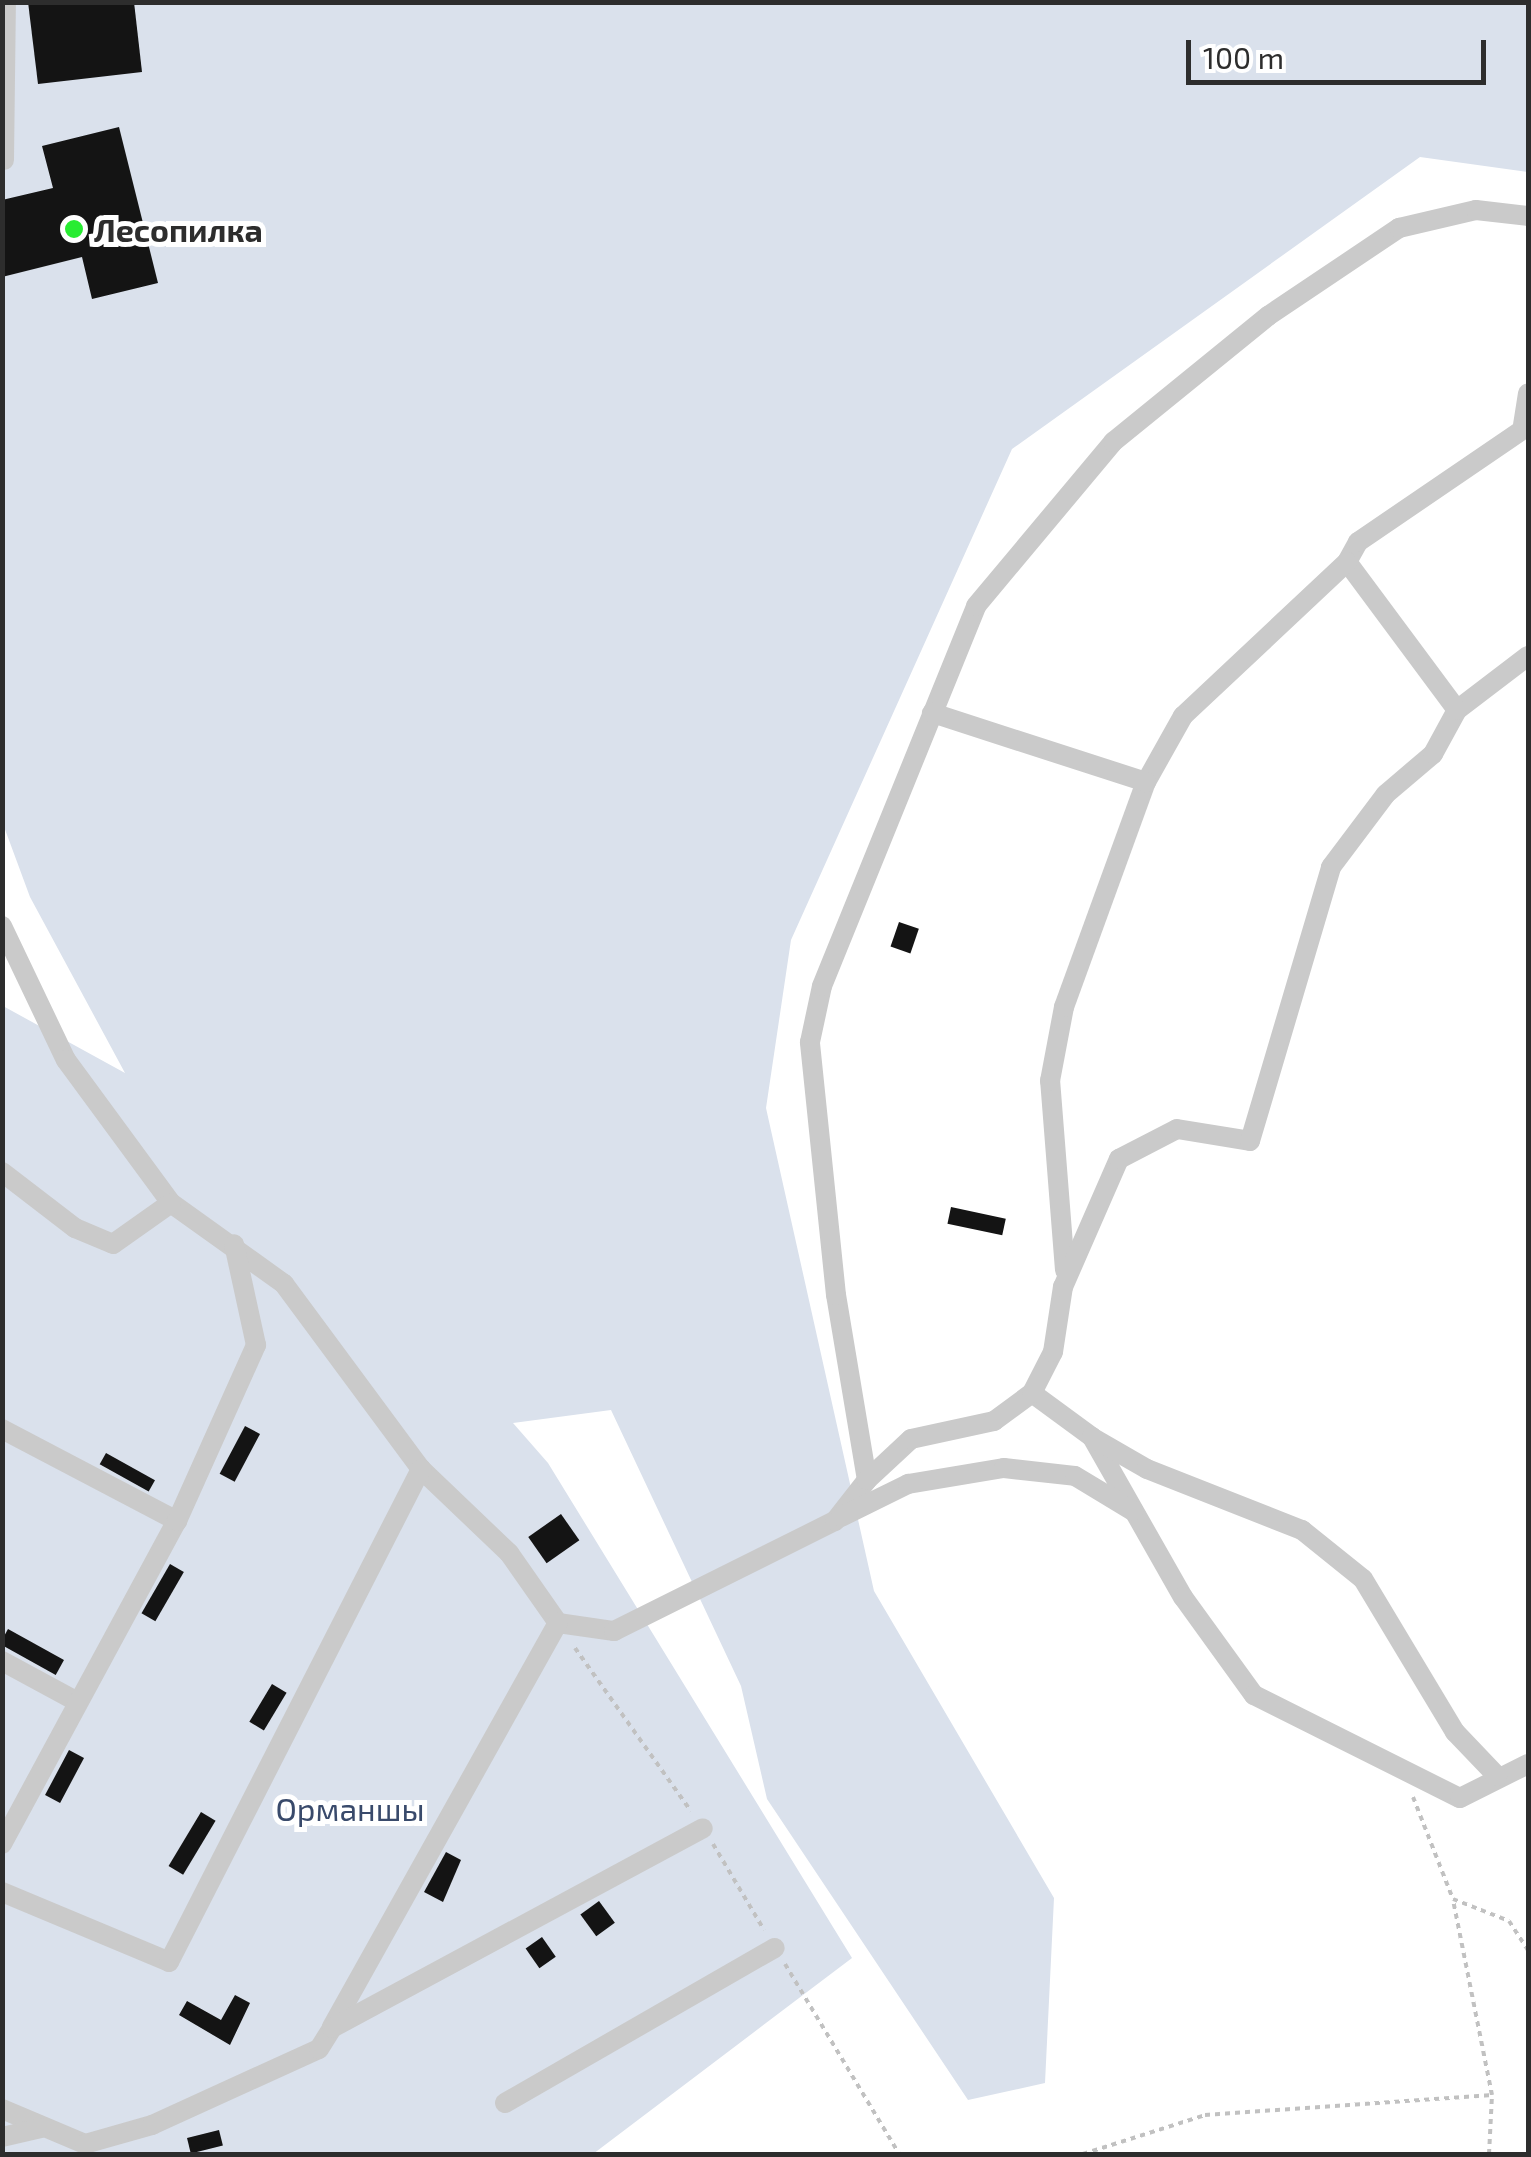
<!DOCTYPE html>
<meta charset="utf-8">
<style>
body{margin:0}
#map{position:relative;width:1531px;height:2157px;overflow:hidden;background:#fff;font-family:"Exo 2",sans-serif}
div>[style]{position:absolute}
[style*='--x']{left:calc(var(--x)*1px);top:calc(var(--y)*1px);width:calc(var(--w)*1px);rotate:calc(var(--a)*1deg)}
.green>*{inset:0;background:#dae1ec}
.building>*{inset:0;background:#141414;transform-origin:0 0}
.path>*{height:4px;margin-top:-2px;transform-origin:0;background:repeating-linear-gradient(90deg,#c1c1c1 0 5px,transparent 0 10px)}
.street>*{height:20px;margin:-10px;padding:0 10px;transform-origin:10px;border-radius:10px;background:#cacaca}
.dots>*{width:28px;height:28px;translate:-50% -50%;box-sizing:border-box;border:5px solid #fff;border-radius:50%}
span{translate:-50% -50%;white-space:nowrap;text-align:center;line-height:1.15;-webkit-text-stroke:10px #fff;paint-order:stroke}
.poi-label{font-size:32px;color:#2d2d2d;font-weight:700}
.left{translate:0 -50%;text-align:left}
.park-label{font-size:32px;color:#394a6b}
.frame{position:absolute;inset:0;border:5px solid #2d2d2d;pointer-events:none}
.scale{position:absolute;left:1186px;top:40px;width:300px;height:45px;box-sizing:border-box;border:5px solid #2d2d2d;border-top:0;padding-left:12px;font-size:30px;line-height:35px;white-space:nowrap;color:#2d2d2d;-webkit-text-stroke:8px #fff;paint-order:stroke}
</style>
<div id="map">
<div class="green">
<i style="clip-path:polygon(3px 3px,1528px 3px,1528px 172px,1420px 157px,1012px 449px,791px 940px,766px 1108px,874px 1591px,1054px 1898px,1045px 2083px,968px 2100px,767px 1799px,741px 1686px,611px 1410px,513px 1423px,548px 1463px,852px 1958px,593px 2154px,3px 2154px,3px 1006px,125px 1073px,30px 897px,3px 824px)"></i>
</div>
<div class="building">
<i style="clip-path:polygon(28px 2px,134px 2px,142px 72px,38px 84px)"></i>
<i style="clip-path:polygon(119px 127px,158px 283px,92px 299px,82px 257px,2px 277px,2px 200px,53px 188px,42px 146px)"></i>
<i style="left:899px;top:922px;width:21px;height:26px;rotate:19deg"></i>
<i style="left:951px;top:1207px;width:56px;height:17px;rotate:12deg"></i>
<i style="left:245px;top:1426px;width:17px;height:54px;rotate:28deg"></i>
<i style="left:106px;top:1453px;width:56px;height:13px;rotate:29deg"></i>
<i style="left:561px;top:1514px;width:32px;height:40px;rotate:55deg"></i>
<i style="left:170px;top:1564px;width:16px;height:57px;rotate:30deg"></i>
<i style="left:8px;top:1629px;width:64px;height:17px;rotate:29deg"></i>
<i style="left:272px;top:1684px;width:17px;height:44px;rotate:31deg"></i>
<i style="left:69px;top:1750px;width:17px;height:51px;rotate:28deg"></i>
<i style="left:201px;top:1812px;width:17px;height:63px;rotate:31deg"></i>
<i style="clip-path:polygon(446px 1852px,461px 1860px,443px 1902px,424px 1892px)"></i>
<i style="left:599px;top:1901px;width:27px;height:23px;rotate:54deg"></i>
<i style="left:542px;top:1937px;width:24px;height:20px;rotate:55deg"></i>
<i style="clip-path:polygon(235px 1995px,250px 2003px,230px 2045px,179px 2015px,187px 2001px,221px 2020px)"></i>
<i style="left:219px;top:2130px;width:16px;height:33px;rotate:76deg"></i>
</div>
<div class="path">
<i style="--x:575;--y:1648;--w:200;--a:54.6"></i>
<i style="--x:1413;--y:1797;--w:110;--a:68.6"></i>
<i style="--x:1453;--y:1899;--w:60;--a:21.4"></i>
<i style="--x:1509;--y:1921;--w:35;--a:57"></i>
<i style="--x:713;--y:1844;--w:100;--a:59.3"></i>
<i style="--x:785;--y:1964;--w:222;--a:59"></i>
<i style="--x:1083;--y:2154;--w:128;--a:-17.7"></i>
<i style="--x:1205;--y:2115;--w:288;--a:-4"></i>
<i style="--x:1492;--y:2095;--w:200;--a:-101.3"></i>
<i style="--x:1489;--y:2154;--w:59;--a:-87.1"></i>
</div>
<div class="street">
<i style="--x:4;--y:160;--w:158;--a:-89.3"></i>
<i style="--x:1523;--y:425;--w:32;--a:-81"></i>
<i style="--x:1347;--y:562;--w:23;--a:-61"></i>
<i style="--x:1358;--y:542;--w:206;--a:-34.3"></i>
<i style="--x:1457;--y:710;--w:89;--a:-37.3"></i>
<i style="--x:2;--y:926;--w:148;--a:64.5"></i>
<i style="--x:66;--y:1060;--w:177;--a:53.7"></i>
<i style="--x:171;--y:1203;--w:139;--a:35.6"></i>
<i style="--x:284;--y:1284;--w:230;--a:53.5"></i>
<i style="--x:421;--y:1469;--w:122;--a:43.7"></i>
<i style="--x:509;--y:1553;--w:85;--a:55"></i>
<i style="--x:558;--y:1623;--w:57;--a:8.1"></i>
<i style="--x:614;--y:1631;--w:247;--a:-26.5"></i>
<i style="--x:835;--y:1521;--w:52;--a:-52"></i>
<i style="--x:867;--y:1480;--w:188;--a:-99.5"></i>
<i style="--x:836;--y:1295;--w:254;--a:-95.9"></i>
<i style="--x:810;--y:1042;--w:57;--a:-77.9"></i>
<i style="--x:822;--y:986;--w:410;--a:-67.9"></i>
<i style="--x:976;--y:606;--w:214;--a:-50.1"></i>
<i style="--x:1113;--y:442;--w:200;--a:-39.1"></i>
<i style="--x:1268;--y:316;--w:158;--a:-33.9"></i>
<i style="--x:1399;--y:228;--w:79;--a:-13.2"></i>
<i style="--x:1476;--y:210;--w:52;--a:6.6"></i>
<i style="--x:2;--y:1172;--w:92;--a:37.5"></i>
<i style="--x:75;--y:1228;--w:41;--a:22.8"></i>
<i style="--x:113;--y:1244;--w:71;--a:-35.3"></i>
<i style="--x:1065;--y:1270;--w:190;--a:-94.5"></i>
<i style="--x:1050;--y:1081;--w:75;--a:-79.3"></i>
<i style="--x:1064;--y:1007;--w:239;--a:-70"></i>
<i style="--x:1032;--y:1393;--w:74;--a:36.3"></i>
<i style="--x:1092;--y:1437;--w:184;--a:60.4"></i>
<i style="--x:1183;--y:1597;--w:121;--a:54.1"></i>
<i style="--x:1254;--y:1695;--w:230;--a:26.6"></i>
<i style="--x:1460;--y:1798;--w:76;--a:-26.6"></i>
<i style="--x:2;--y:1429;--w:198;--a:27.7"></i>
<i style="--x:1093;--y:1438;--w:62;--a:29.9"></i>
<i style="--x:1147;--y:1469;--w:167;--a:21.5"></i>
<i style="--x:1302;--y:1530;--w:78;--a:38.8"></i>
<i style="--x:1363;--y:1579;--w:179;--a:59"></i>
<i style="--x:1455;--y:1732;--w:61;--a:46.3"></i>
<i style="--x:867;--y:1480;--w:60;--a:-43"></i>
<i style="--x:911;--y:1439;--w:85;--a:-12.2"></i>
<i style="--x:994;--y:1421;--w:47;--a:-36.4"></i>
<i style="--x:1032;--y:1393;--w:46;--a:-62.9"></i>
<i style="--x:1053;--y:1352;--w:66;--a:-81.3"></i>
<i style="--x:1063;--y:1287;--w:140;--a:-66.4"></i>
<i style="--x:1119;--y:1159;--w:65;--a:-27.3"></i>
<i style="--x:1177;--y:1129;--w:74;--a:9.3"></i>
<i style="--x:1250;--y:1141;--w:286;--a:-73.5"></i>
<i style="--x:1331;--y:867;--w:91;--a:-53"></i>
<i style="--x:1386;--y:794;--w:62;--a:-40.4"></i>
<i style="--x:1433;--y:754;--w:50;--a:-61.4"></i>
<i style="--x:1457;--y:710;--w:184;--a:-126.6"></i>
<i style="--x:1347;--y:562;--w:225;--a:136.8"></i>
<i style="--x:1183;--y:716;--w:76;--a:119.3"></i>
<i style="--x:1146;--y:782;--w:225;--a:-162.1"></i>
<i style="--x:841;--y:1517;--w:75;--a:-26.2"></i>
<i style="--x:908;--y:1484;--w:97;--a:-9.5"></i>
<i style="--x:1004;--y:1468;--w:71;--a:6.4"></i>
<i style="--x:1075;--y:1476;--w:68;--a:31.1"></i>
<i style="--x:2;--y:1661;--w:84;--a:28.4"></i>
<i style="--x:2;--y:1844;--w:367;--a:-61.6"></i>
<i style="--x:177;--y:1521;--w:193;--a:-65.8"></i>
<i style="--x:256;--y:1345;--w:103;--a:-102.3"></i>
<i style="--x:2;--y:1892;--w:181;--a:22.7"></i>
<i style="--x:169;--y:1962;--w:554;--a:-62.93"></i>
<i style="--x:332;--y:2027;--w:463;--a:-60.8"></i>
<i style="--x:505;--y:2103;--w:311;--a:-29.9"></i>
<i style="--x:2;--y:2109;--w:90;--a:22.9"></i>
<i style="--x:85;--y:2144;--w:70;--a:-15.8"></i>
<i style="--x:152;--y:2125;--w:183;--a:-24.5"></i>
<i style="--x:319;--y:2049;--w:25;--a:-58"></i>
<i style="--x:332;--y:2028;--w:421;--a:-28.3"></i>
<i style="--x:2;--y:2137;--w:40;--a:-13"></i>
</div>
<div class="dots">
<i style="left:74px;top:229px;background:#28ec32"></i>
</div>
<div class="poi-label">
<span class="left" style="left:94px;top:229px">Лесопилка</span>
</div>
<div class="park-label">
<span style="left:350px;top:1808px">Орманшы</span>
</div>
<div class="frame"></div>
<div class="scale">100 m</div>
</div>
